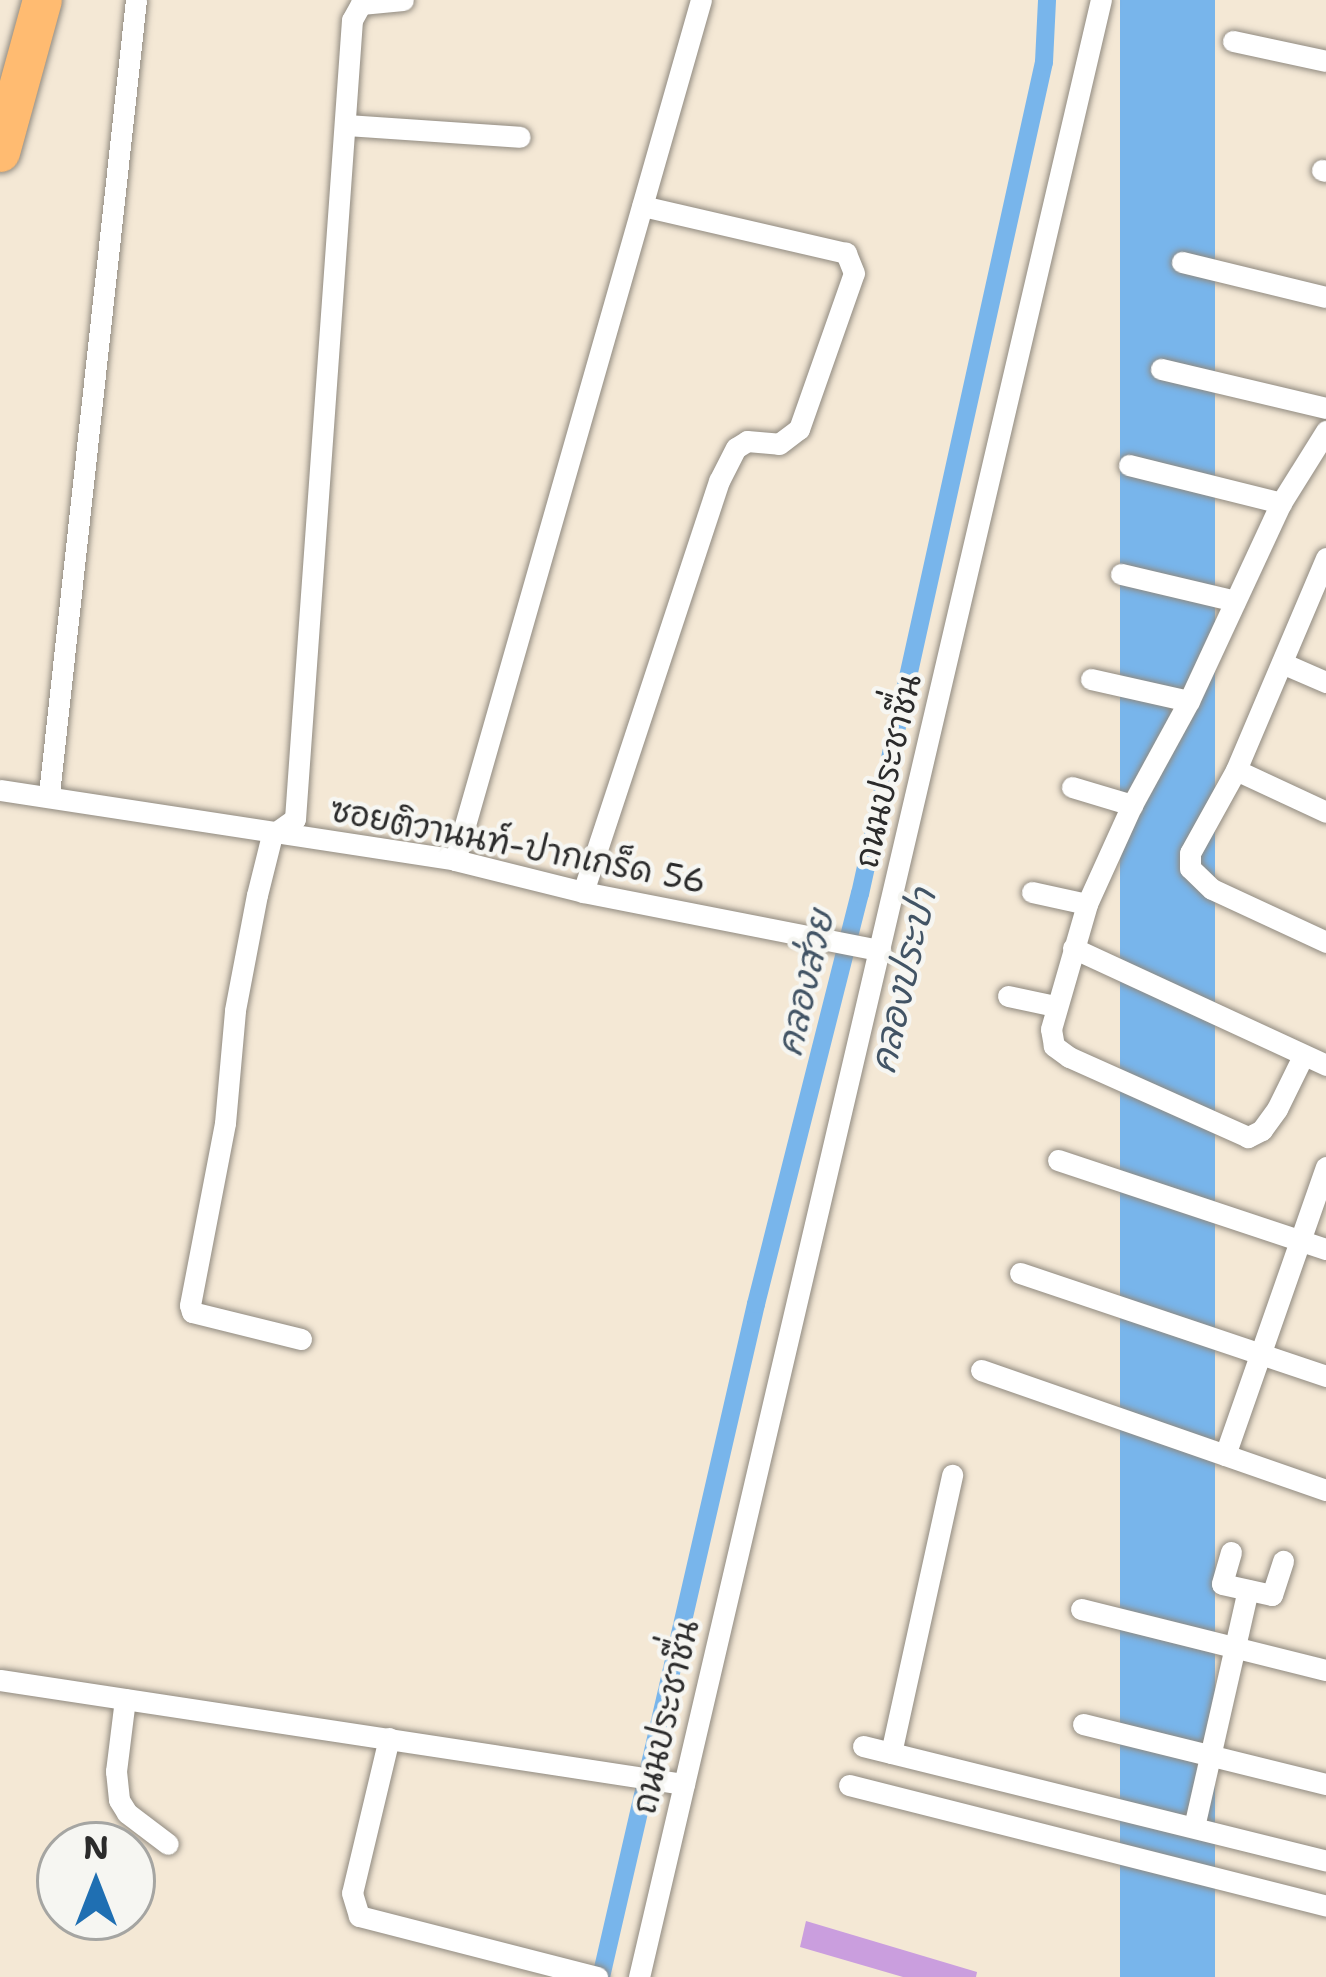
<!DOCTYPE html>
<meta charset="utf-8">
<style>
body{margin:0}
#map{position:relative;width:1326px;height:1977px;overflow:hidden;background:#f4e8d5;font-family:"Shantell Sans","Playpen Sans Thai",sans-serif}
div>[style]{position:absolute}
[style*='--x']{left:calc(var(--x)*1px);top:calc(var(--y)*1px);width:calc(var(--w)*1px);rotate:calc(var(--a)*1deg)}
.water>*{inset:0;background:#78b5eb;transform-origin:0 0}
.canal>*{height:18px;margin:-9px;padding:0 9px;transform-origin:9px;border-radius:9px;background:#78b5eb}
.building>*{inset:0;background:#ca9ede}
.roads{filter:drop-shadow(0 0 3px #908a80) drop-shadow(0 0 3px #908a80)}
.street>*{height:21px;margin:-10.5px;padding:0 10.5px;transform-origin:10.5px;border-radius:10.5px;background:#fff}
.highway>*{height:39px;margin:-19.5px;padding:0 19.5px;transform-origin:19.5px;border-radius:19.5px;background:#ffbb71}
span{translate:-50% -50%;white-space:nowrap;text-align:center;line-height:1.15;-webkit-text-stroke:9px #f6f6f2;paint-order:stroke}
.street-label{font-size:33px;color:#2b2b2b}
.water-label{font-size:36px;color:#425465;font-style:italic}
.north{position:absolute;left:36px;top:1821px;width:120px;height:120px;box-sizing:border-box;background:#f6f6f2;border:3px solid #a5a5a2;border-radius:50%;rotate:0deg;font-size:33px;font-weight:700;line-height:48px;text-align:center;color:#2b2b2b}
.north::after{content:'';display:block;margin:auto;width:42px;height:54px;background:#1f6fb2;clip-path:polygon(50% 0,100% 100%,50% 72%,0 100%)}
</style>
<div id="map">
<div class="water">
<i style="left:1120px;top:0;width:95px;height:2029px"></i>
</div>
<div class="canal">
<i style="--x:601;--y:1977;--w:691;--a:-77.03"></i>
<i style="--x:756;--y:1304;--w:423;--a:-75.8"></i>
<i style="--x:860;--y:894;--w:852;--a:-77.53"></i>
<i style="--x:1044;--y:62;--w:62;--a:-87.2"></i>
</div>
<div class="building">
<i style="clip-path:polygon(806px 1921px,977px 1972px,976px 1977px,903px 1977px,800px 1947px)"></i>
</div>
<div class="roads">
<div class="street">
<i style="--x:1233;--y:41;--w:95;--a:12.1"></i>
<i style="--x:346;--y:125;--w:174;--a:3.9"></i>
<i style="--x:1322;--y:170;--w:4;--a:14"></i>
<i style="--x:1182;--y:262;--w:148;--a:13.7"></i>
<i style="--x:1161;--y:369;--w:170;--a:13.3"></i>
<i style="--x:1129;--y:465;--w:157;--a:14"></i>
<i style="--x:1326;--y:558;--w:230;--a:113"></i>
<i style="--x:1236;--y:770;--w:95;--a:119"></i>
<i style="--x:1190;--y:853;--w:15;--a:90"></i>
<i style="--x:1190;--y:868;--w:30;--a:44"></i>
<i style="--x:1212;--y:889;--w:126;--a:24.9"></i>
<i style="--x:1121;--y:574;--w:117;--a:13.3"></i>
<i style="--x:1282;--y:663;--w:48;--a:23.4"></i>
<i style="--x:1091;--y:679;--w:100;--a:12.7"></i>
<i style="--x:1236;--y:770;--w:99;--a:25"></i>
<i style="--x:1072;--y:787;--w:63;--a:16.7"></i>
<i style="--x:0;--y:790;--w:460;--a:8.7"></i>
<i style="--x:455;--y:860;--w:132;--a:14"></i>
<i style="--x:583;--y:892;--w:303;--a:11.1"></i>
<i style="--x:49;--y:794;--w:799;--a:-83.75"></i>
<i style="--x:455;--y:860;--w:894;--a:-74.04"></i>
<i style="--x:583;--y:892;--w:433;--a:-71.7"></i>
<i style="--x:719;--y:481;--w:37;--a:-63"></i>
<i style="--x:736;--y:448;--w:13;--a:-32"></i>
<i style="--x:747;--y:441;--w:32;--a:5"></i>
<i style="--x:779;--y:444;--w:25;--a:-37"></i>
<i style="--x:799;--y:429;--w:165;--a:-70.6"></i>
<i style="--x:854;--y:273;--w:22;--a:-112"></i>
<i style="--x:846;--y:253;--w:209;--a:-167"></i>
<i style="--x:1032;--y:892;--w:56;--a:12.3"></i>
<i style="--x:1073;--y:948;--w:279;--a:24.8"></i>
<i style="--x:1008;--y:996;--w:48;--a:12"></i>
<i style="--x:1303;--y:1056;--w:59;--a:116.1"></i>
<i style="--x:1277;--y:1109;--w:26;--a:126"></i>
<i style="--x:1262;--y:1130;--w:16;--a:153"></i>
<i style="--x:1248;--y:1137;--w:196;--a:-155.9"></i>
<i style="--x:1069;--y:1057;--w:19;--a:-144"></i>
<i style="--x:1054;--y:1046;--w:17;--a:-100"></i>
<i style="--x:1051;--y:1029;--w:130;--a:-73.9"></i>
<i style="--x:1087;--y:904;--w:109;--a:-65.6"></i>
<i style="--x:1132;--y:805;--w:119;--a:-61.3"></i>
<i style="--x:1189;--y:701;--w:218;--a:-65.1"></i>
<i style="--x:1281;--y:503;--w:85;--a:-58"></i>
<i style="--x:1058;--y:1160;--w:282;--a:18.4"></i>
<i style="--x:1020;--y:1273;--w:323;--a:18.6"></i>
<i style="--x:301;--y:1339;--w:112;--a:-166.1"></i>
<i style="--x:192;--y:1312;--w:7;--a:-106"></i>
<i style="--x:190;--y:1305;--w:185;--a:-79.1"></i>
<i style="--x:225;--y:1123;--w:113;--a:-84.9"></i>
<i style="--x:235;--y:1010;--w:117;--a:-79.2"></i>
<i style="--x:257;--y:895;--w:62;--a:-76"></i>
<i style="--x:272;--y:835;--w:28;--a:-35"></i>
<i style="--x:295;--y:819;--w:801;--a:-85.92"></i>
<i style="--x:352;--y:20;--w:18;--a:-61"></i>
<i style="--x:361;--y:4;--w:42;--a:-5.4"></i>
<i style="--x:981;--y:1370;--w:365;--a:19.2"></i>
<i style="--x:1225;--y:1455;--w:305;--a:-70.7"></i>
<i style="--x:1231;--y:1552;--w:33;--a:106"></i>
<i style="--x:1222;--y:1584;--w:51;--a:12.4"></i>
<i style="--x:1272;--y:1595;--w:36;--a:-72"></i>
<i style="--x:1081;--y:1609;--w:252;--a:14"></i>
<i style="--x:0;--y:1680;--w:692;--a:8.65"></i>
<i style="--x:125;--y:1699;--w:73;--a:97.1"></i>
<i style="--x:116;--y:1771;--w:29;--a:84"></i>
<i style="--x:119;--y:1800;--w:15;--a:58"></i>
<i style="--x:127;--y:1813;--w:51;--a:37.1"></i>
<i style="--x:1083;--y:1724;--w:250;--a:13.9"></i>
<i style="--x:389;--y:1738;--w:159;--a:103.4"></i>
<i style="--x:352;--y:1893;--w:24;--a:73"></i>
<i style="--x:359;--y:1916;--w:246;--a:14.4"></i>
<i style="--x:863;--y:1746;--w:477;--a:13.9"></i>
<i style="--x:891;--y:1753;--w:285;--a:-77.6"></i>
<i style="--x:849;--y:1785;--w:492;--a:14.2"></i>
<i style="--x:1194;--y:1827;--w:243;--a:-77.2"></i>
<i style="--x:639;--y:1977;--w:2030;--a:-76.85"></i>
</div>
<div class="highway">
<i style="--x:0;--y:152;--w:158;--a:-74.6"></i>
</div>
</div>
<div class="street-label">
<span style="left:888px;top:771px;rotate:-77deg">ถนนประชาชื่น</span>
<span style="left:518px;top:846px;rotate:11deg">ซอยติวานนท์-ปากเกร็ด 56</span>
<span style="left:666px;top:1717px;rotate:-77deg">ถนนประชาชื่น</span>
</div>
<div class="water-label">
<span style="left:903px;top:981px;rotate:-77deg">คลองประปา</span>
<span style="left:805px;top:983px;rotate:-77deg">คลองส่วย</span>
</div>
<div class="north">N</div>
</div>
